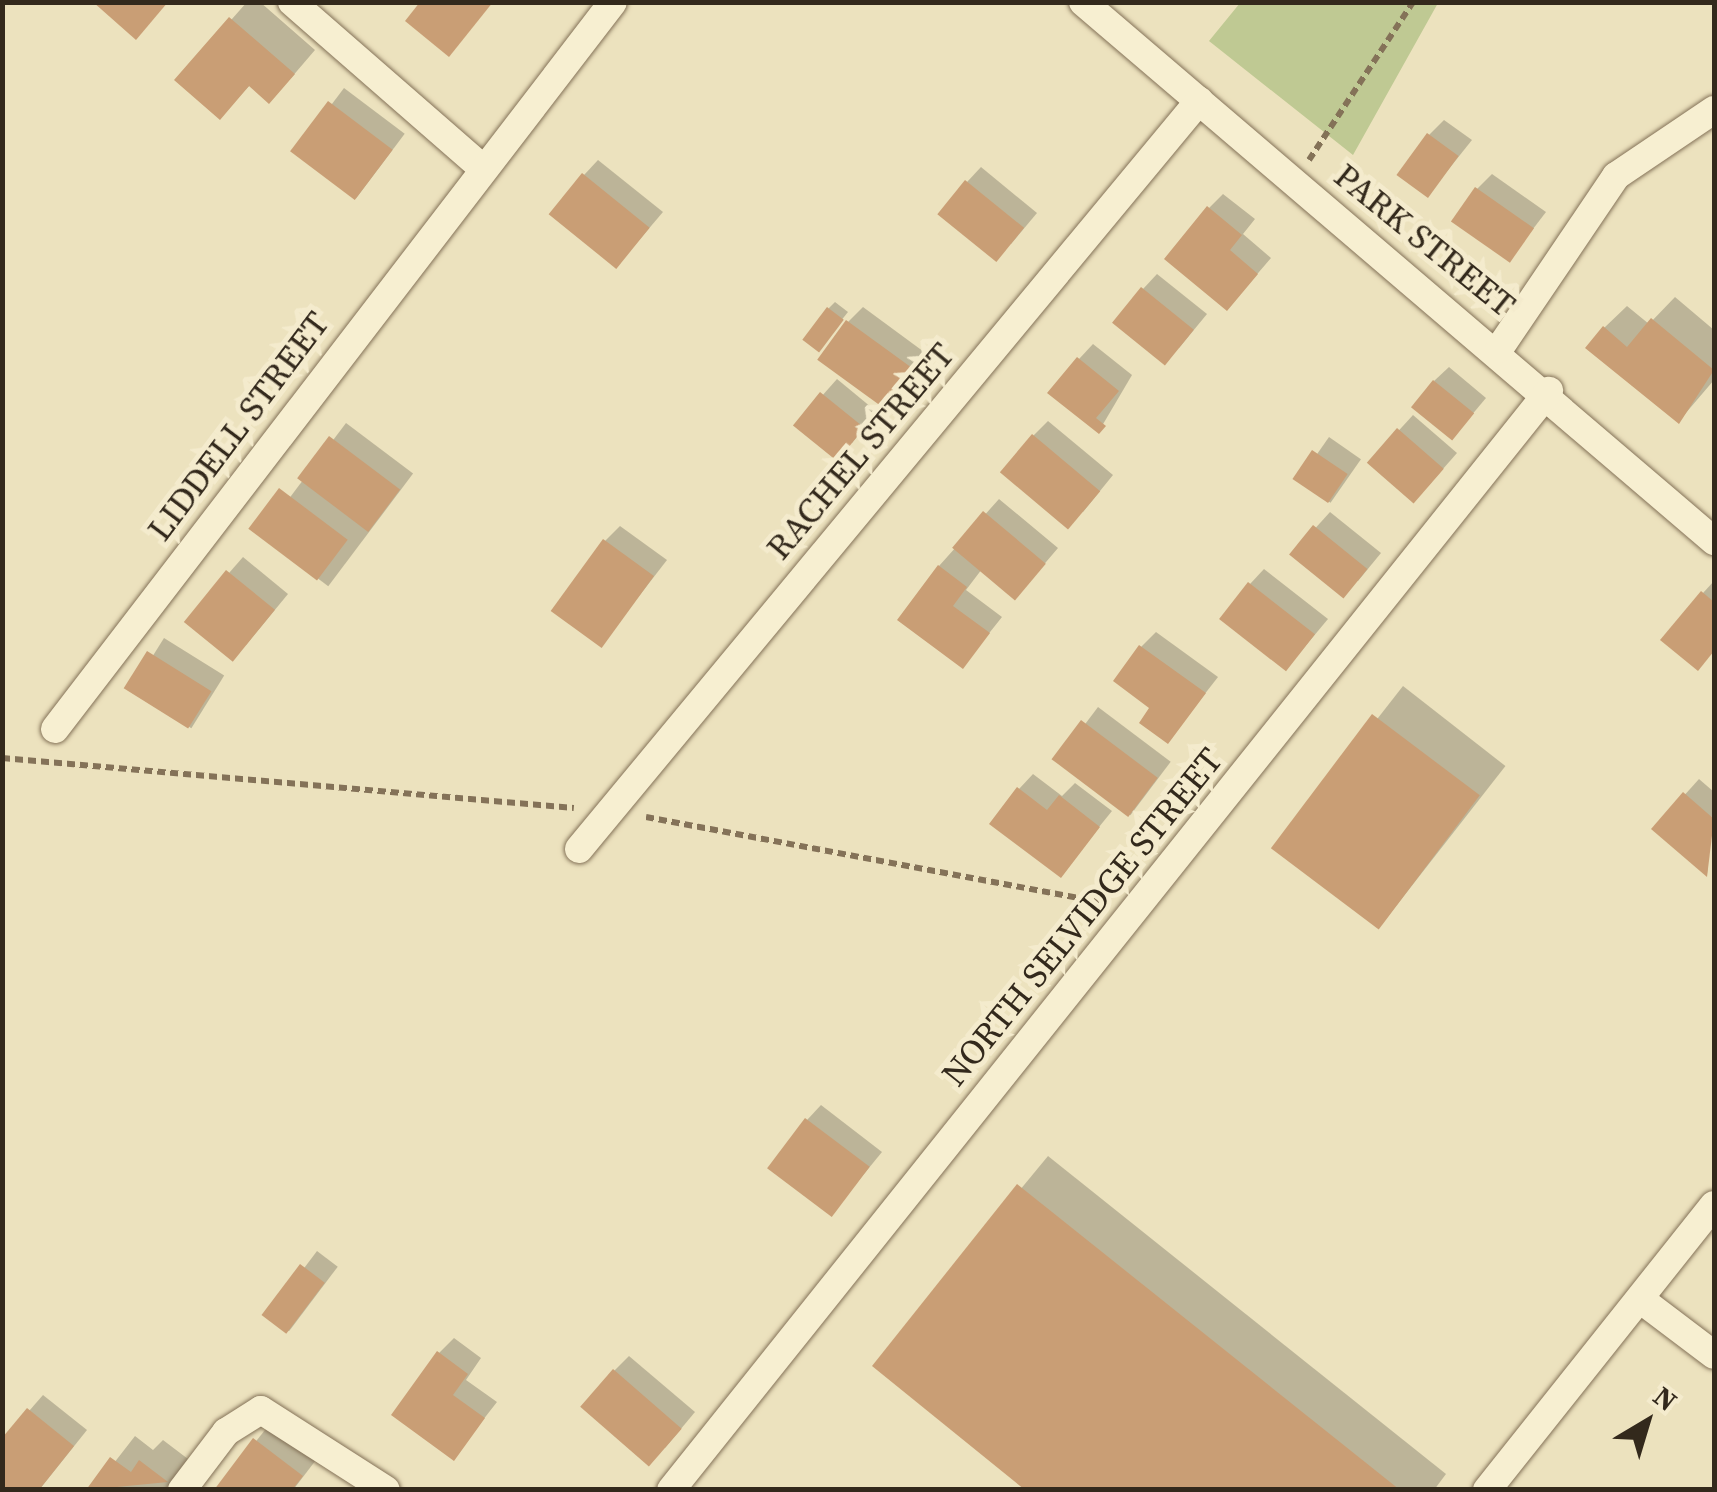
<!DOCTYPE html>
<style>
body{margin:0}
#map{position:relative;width:1717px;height:1492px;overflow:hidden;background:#ece2be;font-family:"Source Serif 4",serif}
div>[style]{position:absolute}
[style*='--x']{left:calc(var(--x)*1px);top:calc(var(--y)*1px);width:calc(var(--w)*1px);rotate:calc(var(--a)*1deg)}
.green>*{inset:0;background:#bfc993}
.shadow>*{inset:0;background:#0003;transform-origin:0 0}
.building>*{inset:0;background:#c99e75;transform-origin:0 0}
.path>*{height:6px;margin-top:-3px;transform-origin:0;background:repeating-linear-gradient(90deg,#847258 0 8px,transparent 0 13px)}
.roads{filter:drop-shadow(0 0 2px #847258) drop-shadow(0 0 2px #847258)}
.minor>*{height:28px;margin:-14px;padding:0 14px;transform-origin:14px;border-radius:14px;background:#f7efd1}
span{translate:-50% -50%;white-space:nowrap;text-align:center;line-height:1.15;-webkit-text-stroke:10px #f4ebcd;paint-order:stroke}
.street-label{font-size:35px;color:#33291c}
.frame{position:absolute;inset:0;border:5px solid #33291c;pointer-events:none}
.north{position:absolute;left:1597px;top:1372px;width:100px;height:100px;-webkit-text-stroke:8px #f4ebcd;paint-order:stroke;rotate:38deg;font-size:28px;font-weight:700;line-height:40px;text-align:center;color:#33291c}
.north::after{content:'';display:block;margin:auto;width:35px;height:45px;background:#33291c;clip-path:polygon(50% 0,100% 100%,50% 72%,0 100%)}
</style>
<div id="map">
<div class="green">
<i style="clip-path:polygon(1240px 3px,1240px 2px,1438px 3px,1353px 155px,1209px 41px)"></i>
</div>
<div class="shadow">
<i style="clip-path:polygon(247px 2px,260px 2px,315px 50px,291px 78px,251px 84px,220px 117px,178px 80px)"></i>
<i style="left:344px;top:88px;width:76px;height:81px;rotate:37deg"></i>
<i style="clip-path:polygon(1444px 120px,1472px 140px,1428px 195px,1429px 135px)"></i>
<i style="clip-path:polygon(598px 160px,663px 212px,617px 266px,584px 175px)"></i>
<i style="clip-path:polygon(981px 167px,1037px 213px,1011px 244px,967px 182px)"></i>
<i style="clip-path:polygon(1492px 174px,1546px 212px,1510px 259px,1477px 189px)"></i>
<i style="clip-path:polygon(1223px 194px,1255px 219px,1243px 234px,1271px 258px,1241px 293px,1209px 208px)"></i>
<i style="clip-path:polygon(1157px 274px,1207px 314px,1179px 348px,1143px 289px)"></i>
<i style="clip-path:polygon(1675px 297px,1714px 330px,1714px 380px,1679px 421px,1604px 328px,1627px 306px,1649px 324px)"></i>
<i style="clip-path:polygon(835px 302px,848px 312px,824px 342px,829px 308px)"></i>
<i style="clip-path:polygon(863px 307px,935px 360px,893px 411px,848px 322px)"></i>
<i style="clip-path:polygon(1093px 344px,1132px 375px,1099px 431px,1079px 359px)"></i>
<i style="clip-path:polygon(1449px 367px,1486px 398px,1465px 423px,1434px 381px)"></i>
<i style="clip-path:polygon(837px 379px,877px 412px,852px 443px,797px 424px)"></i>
<i style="clip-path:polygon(1413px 415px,1457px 453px,1428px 486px,1370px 462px)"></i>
<i style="clip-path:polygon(1048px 421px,1113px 475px,1083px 512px,1033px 436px)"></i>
<i style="left:346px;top:423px;width:84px;height:141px;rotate:37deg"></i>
<i style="left:1329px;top:437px;width:39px;height:53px;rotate:35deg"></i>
<i style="clip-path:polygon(999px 499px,1058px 548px,1029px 582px,982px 569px,966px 590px,1002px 617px,963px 666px,939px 566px)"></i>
<i style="clip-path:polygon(1330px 512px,1381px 553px,1358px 581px,1292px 554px)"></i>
<i style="clip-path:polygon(620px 526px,667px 560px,601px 645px,605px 541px)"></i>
<i style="clip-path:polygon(243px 557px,288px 594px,246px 645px,186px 622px)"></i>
<i style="clip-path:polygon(1264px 569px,1328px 619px,1287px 668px,1250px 584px)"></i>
<i style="clip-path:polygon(1714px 581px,1714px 651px,1698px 667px,1703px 593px)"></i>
<i style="clip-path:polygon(1156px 632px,1218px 677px,1168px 741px,1141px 647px)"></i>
<i style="left:164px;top:638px;width:71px;height:62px;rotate:32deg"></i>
<i style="left:1403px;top:686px;width:130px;height:206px;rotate:38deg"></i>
<i style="left:1098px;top:707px;width:91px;height:67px;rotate:37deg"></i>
<i style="clip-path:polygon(1033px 774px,1062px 796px,1075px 783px,1112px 811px,1060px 875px,1019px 789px)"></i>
<i style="clip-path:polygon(1699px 779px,1714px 792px,1707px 874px,1654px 829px)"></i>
<i style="clip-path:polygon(821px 1105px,882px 1152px,832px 1213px,807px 1120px)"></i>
<i style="clip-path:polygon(1048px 1156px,1446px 1474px,1434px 1490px,1029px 1490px,875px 1366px)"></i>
<i style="left:317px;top:1251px;width:26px;height:81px;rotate:37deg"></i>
<i style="clip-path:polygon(454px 1338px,481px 1358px,466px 1380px,497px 1402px,454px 1457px,439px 1353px)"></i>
<i style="clip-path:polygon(629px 1356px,695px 1412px,665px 1448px,614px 1371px)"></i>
<i style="clip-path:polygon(43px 1395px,87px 1430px,39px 1490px,8px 1490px,2px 1442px)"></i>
<i style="clip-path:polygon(269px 1425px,316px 1460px,293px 1490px,217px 1490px)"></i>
<i style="clip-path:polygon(135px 1436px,153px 1450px,163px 1440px,188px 1459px,165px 1490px,93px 1490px)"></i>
</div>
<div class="building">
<i style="clip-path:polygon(93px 2px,168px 2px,136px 40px)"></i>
<i style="clip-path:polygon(420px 2px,493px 2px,449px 57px,405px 21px)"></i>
<i style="clip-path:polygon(229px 17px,295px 74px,269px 104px,249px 86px,220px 120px,174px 80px)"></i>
<i style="left:328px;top:101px;width:81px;height:63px;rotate:37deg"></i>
<i style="left:1427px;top:133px;width:39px;height:52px;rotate:36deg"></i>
<i style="left:582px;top:173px;width:87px;height:53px;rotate:39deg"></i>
<i style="left:965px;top:180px;width:76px;height:44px;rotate:39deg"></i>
<i style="left:1475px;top:187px;width:72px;height:42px;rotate:35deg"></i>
<i style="clip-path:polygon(1207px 206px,1242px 235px,1230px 250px,1258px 274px,1227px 311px,1164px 259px)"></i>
<i style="left:1141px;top:287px;width:68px;height:46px;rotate:39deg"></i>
<i style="left:827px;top:307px;width:21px;height:41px;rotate:37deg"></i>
<i style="clip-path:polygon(1651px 318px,1714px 370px,1679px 424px,1585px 348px,1603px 326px,1627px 347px)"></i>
<i style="left:846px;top:320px;width:94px;height:49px;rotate:36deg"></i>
<i style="clip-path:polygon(1077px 357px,1119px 391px,1096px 418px,1106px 426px,1099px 434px,1047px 393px)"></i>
<i style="left:1433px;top:380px;width:53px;height:35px;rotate:39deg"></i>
<i style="left:820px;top:392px;width:57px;height:43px;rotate:39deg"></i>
<i style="left:1397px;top:428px;width:62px;height:46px;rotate:41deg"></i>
<i style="left:1032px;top:434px;width:89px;height:50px;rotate:40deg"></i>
<i style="left:329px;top:436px;width:89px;height:53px;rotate:37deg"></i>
<i style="left:1312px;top:450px;width:43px;height:35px;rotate:34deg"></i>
<i style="left:279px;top:488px;width:86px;height:51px;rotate:37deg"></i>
<i style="left:983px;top:511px;width:82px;height:48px;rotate:40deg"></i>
<i style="left:1313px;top:525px;width:70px;height:38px;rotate:39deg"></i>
<i style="left:603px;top:539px;width:63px;height:89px;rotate:36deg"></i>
<i style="clip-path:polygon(938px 565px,967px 587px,953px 606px,990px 633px,963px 669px,897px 620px)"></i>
<i style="left:226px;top:570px;width:63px;height:67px;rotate:39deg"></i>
<i style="left:1248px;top:582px;width:85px;height:47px;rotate:38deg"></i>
<i style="clip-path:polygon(1701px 591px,1714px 602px,1714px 651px,1698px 671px,1660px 640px)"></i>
<i style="clip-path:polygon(1139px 645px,1206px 693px,1168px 744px,1139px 723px,1149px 708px,1113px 681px)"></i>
<i style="left:147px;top:651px;width:76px;height:44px;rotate:32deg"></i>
<i style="left:1372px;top:714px;width:135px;height:168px;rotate:37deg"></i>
<i style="left:1081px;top:720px;width:96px;height:49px;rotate:37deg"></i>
<i style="clip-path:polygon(1017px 787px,1047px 810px,1059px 795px,1100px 827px,1061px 878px,989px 824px)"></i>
<i style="clip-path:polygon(1683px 792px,1714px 819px,1707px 877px,1651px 829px)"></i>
<i style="left:805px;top:1118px;width:81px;height:63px;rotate:37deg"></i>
<i style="clip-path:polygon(1017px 1184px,1400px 1490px,1025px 1490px,872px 1366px)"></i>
<i style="left:300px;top:1264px;width:31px;height:64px;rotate:37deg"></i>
<i style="clip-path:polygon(437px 1351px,468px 1374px,453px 1395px,485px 1418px,454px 1461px,391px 1415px)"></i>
<i style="left:613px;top:1369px;width:91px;height:50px;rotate:41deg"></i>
<i style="clip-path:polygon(27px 1408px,74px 1446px,39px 1490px,4px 1490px,2px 1438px)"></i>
<i style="clip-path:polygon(253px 1438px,303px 1476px,292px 1490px,214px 1490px)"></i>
<i style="clip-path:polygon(110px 1457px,131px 1472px,139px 1460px,168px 1482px,86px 1490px)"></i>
</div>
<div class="path">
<i style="--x:1309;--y:160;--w:189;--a:-56.6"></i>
<i style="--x:2;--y:758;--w:574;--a:5"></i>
<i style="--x:646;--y:817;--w:462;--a:10.6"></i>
</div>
<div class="roads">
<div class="minor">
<i style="--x:292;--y:2;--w:252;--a:41.1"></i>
<i style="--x:1083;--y:2;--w:830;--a:40.5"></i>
<i style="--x:1499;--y:349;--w:209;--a:-55.9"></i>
<i style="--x:1616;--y:176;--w:118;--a:-34"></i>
<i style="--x:55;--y:729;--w:916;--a:-52.49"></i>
<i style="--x:579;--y:849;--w:972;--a:-50.35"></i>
<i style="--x:1640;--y:1299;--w:93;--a:37.1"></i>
<i style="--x:182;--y:1490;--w:73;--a:-52.8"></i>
<i style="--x:226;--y:1432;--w:41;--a:-32.2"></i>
<i style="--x:261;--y:1410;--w:148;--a:32.6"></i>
<i style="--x:671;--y:1490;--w:1407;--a:-51.38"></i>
<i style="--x:1487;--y:1490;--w:364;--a:-51.5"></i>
</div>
</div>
<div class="street-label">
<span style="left:1425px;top:240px;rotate:39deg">PARK STREET</span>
<span style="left:238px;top:426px;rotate:-53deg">LIDDELL STREET</span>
<span style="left:860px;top:451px;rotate:-50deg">RACHEL STREET</span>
<span style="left:1082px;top:917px;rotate:-51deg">NORTH SELVIDGE STREET</span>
</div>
<div class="frame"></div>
<div class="north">N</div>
</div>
